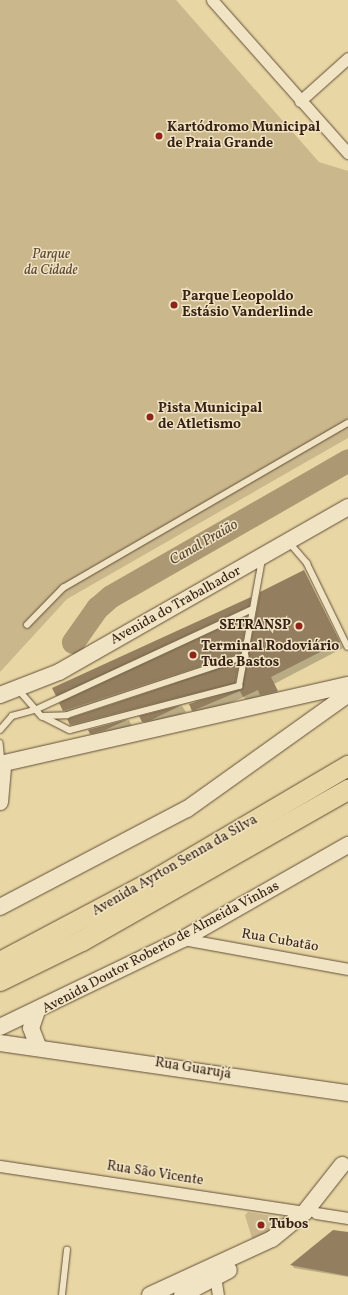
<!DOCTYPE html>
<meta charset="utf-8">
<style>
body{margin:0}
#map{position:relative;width:348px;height:1295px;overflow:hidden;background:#e8d6a4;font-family:Vollkorn,serif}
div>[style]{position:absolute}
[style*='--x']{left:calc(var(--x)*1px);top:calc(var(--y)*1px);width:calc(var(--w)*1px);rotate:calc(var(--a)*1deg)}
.green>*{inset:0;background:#cab78c}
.shadow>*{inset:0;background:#0003}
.river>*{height:23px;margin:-11.5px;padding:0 11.5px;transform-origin:11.5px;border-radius:11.5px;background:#ac9873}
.building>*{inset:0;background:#937f5f}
.roads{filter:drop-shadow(0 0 1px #634e39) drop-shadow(0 0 1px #634e39)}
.service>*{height:5.5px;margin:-2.75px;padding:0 2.75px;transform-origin:2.75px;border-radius:2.75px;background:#f0e4c4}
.minor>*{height:11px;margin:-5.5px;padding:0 5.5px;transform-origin:5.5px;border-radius:5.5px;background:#f0e4c4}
.secondary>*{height:16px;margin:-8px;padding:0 8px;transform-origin:8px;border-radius:8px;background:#f0e4c4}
.motorway>*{height:20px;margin:-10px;padding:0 10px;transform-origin:10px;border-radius:10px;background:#e8d6a4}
.dots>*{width:11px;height:11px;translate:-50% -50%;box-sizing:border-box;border:2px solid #f0e4c4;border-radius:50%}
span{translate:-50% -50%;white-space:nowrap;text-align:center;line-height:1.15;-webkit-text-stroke:3px #f0e4c4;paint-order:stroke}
.poi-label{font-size:14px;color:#372115;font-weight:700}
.left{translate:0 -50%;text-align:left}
.right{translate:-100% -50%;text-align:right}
.park-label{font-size:14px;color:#5c4633;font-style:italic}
.street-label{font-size:14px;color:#372115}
.water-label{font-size:15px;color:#5a4531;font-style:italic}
</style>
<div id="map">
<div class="green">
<i style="clip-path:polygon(0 0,176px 0,319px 162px,348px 171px,348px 438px,67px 599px,0 672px)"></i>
<i style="clip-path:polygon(248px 1212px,290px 1219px,254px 1245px,245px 1215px)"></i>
</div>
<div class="shadow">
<i style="clip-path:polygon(307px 578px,343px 648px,274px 684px,280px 698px,248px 703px,244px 697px,197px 717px,193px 710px,195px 701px,75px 732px,71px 725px,180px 681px,68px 717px,57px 695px,251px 598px,254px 605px,253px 613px,246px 616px,251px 624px,244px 660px,238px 662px,242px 670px,239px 691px,243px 689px)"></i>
<i style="clip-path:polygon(182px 706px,186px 712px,155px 727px,147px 729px,141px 717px)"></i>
<i style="clip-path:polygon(129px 720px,132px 726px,95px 740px,89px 730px)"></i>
<i style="clip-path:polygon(348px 1233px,348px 1277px,294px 1268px,292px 1265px)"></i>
</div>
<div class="river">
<i style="--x:73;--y:642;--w:42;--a:-54.8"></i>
<i style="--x:97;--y:608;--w:18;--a:-41"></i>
<i style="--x:111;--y:596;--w:273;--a:-29.8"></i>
</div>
<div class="building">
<i style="clip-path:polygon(304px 570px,340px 642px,271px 677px,278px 691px,260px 695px,258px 690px,243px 697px,240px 691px,192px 711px,189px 704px,242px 689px,260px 592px)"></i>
<i style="clip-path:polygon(251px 597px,249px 606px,56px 696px,52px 688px)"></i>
<i style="clip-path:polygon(247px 616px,241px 653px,63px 711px,59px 703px)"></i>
<i style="clip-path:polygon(239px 662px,235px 683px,70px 725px,67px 719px)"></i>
<i style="clip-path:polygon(182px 705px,151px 720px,142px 722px,139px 716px)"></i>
<i style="clip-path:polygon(129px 719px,105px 730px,90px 734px,88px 730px)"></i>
<i style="clip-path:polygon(333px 1230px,348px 1232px,348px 1276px,290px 1265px)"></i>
</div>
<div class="roads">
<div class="service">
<i style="--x:289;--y:542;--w:28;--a:49"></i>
<i style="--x:307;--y:563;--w:93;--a:64"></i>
<i style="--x:27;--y:625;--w:52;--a:-45.8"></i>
<i style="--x:63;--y:588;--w:329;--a:-30.1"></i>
<i style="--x:19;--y:690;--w:35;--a:49"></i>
<i style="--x:42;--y:716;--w:31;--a:27"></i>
<i style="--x:70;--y:730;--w:175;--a:-14.6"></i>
<i style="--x:239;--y:686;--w:128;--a:-79.7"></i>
<i style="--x:43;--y:716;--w:24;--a:-2"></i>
<i style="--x:67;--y:715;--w:188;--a:-18.3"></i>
<i style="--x:0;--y:730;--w:18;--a:-49"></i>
<i style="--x:12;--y:716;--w:24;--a:-15"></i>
<i style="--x:35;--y:710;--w:240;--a:-24.9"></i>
<i style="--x:0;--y:743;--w:19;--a:84"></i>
<i style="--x:62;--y:1295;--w:45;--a:-83.7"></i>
</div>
<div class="minor">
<i style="--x:212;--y:0;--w:205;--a:48.4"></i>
<i style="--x:300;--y:101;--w:64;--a:-41.9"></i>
<i style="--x:183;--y:939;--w:168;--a:10.3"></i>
<i style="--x:0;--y:1166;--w:308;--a:8.6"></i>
<i style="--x:316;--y:1213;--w:32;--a:9"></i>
<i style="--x:214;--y:1270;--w:25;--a:81"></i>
</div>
<div class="secondary">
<i style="--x:0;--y:695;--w:63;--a:-21.3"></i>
<i style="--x:59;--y:672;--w:333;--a:-29.7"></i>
<i style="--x:0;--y:764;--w:357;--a:-12.8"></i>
<i style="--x:0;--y:802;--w:38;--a:-85"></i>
<i style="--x:0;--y:907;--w:211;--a:-27.7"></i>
<i style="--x:187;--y:809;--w:198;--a:-35.5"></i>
<i style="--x:37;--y:1011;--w:18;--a:109"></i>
<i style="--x:31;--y:1028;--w:19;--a:69"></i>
<i style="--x:0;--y:1027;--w:203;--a:-25.7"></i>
<i style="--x:183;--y:939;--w:190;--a:-29.7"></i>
<i style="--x:0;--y:1043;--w:352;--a:8.2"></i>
<i style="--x:150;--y:1295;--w:134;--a:-24.7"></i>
<i style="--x:272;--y:1239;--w:43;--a:-39.3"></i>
<i style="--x:305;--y:1212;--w:60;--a:-51.8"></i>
<i style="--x:182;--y:1295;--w:53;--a:-28"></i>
</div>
<div class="motorway">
<i style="--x:0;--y:962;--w:171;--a:-27.9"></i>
<i style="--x:151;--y:882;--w:229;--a:-30.5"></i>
<i style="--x:0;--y:981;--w:91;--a:-26"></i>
<i style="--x:82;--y:941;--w:306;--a:-29.6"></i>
</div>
</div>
<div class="dots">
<i style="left:159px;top:136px;background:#8f2418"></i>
<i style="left:174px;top:305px;background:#8f2418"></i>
<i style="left:150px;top:417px;background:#8f2418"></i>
<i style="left:299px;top:626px;background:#8f2418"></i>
<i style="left:193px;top:655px;background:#8f2418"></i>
<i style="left:261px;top:1225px;background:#8f2418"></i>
</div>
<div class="poi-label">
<span class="left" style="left:167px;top:136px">Kartódromo Municipal<br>de Praia Grande</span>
<span class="left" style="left:182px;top:305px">Parque Leopoldo<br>Estásio Vanderlinde</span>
<span class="left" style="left:158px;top:417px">Pista Municipal<br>de Atletismo</span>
<span class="right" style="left:291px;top:626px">SETRANSP</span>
<span class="left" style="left:201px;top:655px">Terminal Rodoviário<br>Tude Bastos</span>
<span class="left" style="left:269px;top:1225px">Tubos</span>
</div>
<div class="park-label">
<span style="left:51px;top:263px">Parque<br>da Cidade</span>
</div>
<div class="street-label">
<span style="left:176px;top:606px;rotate:-29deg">Avenida do Trabalhador</span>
<span style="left:175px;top:866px;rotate:-30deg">Avenida Ayrton Senna da Silva</span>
<span style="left:280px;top:941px;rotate:10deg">Rua Cubatão</span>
<span style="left:161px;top:948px;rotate:-28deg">Avenida Doutor Roberto de Almeida Vinhas</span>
<span style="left:193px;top:1069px;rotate:9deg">Rua Guarujá</span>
<span style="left:155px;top:1174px;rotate:9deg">Rua São Vicente</span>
</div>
<div class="water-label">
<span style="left:204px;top:543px;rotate:-30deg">Canal Praião</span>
</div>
</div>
